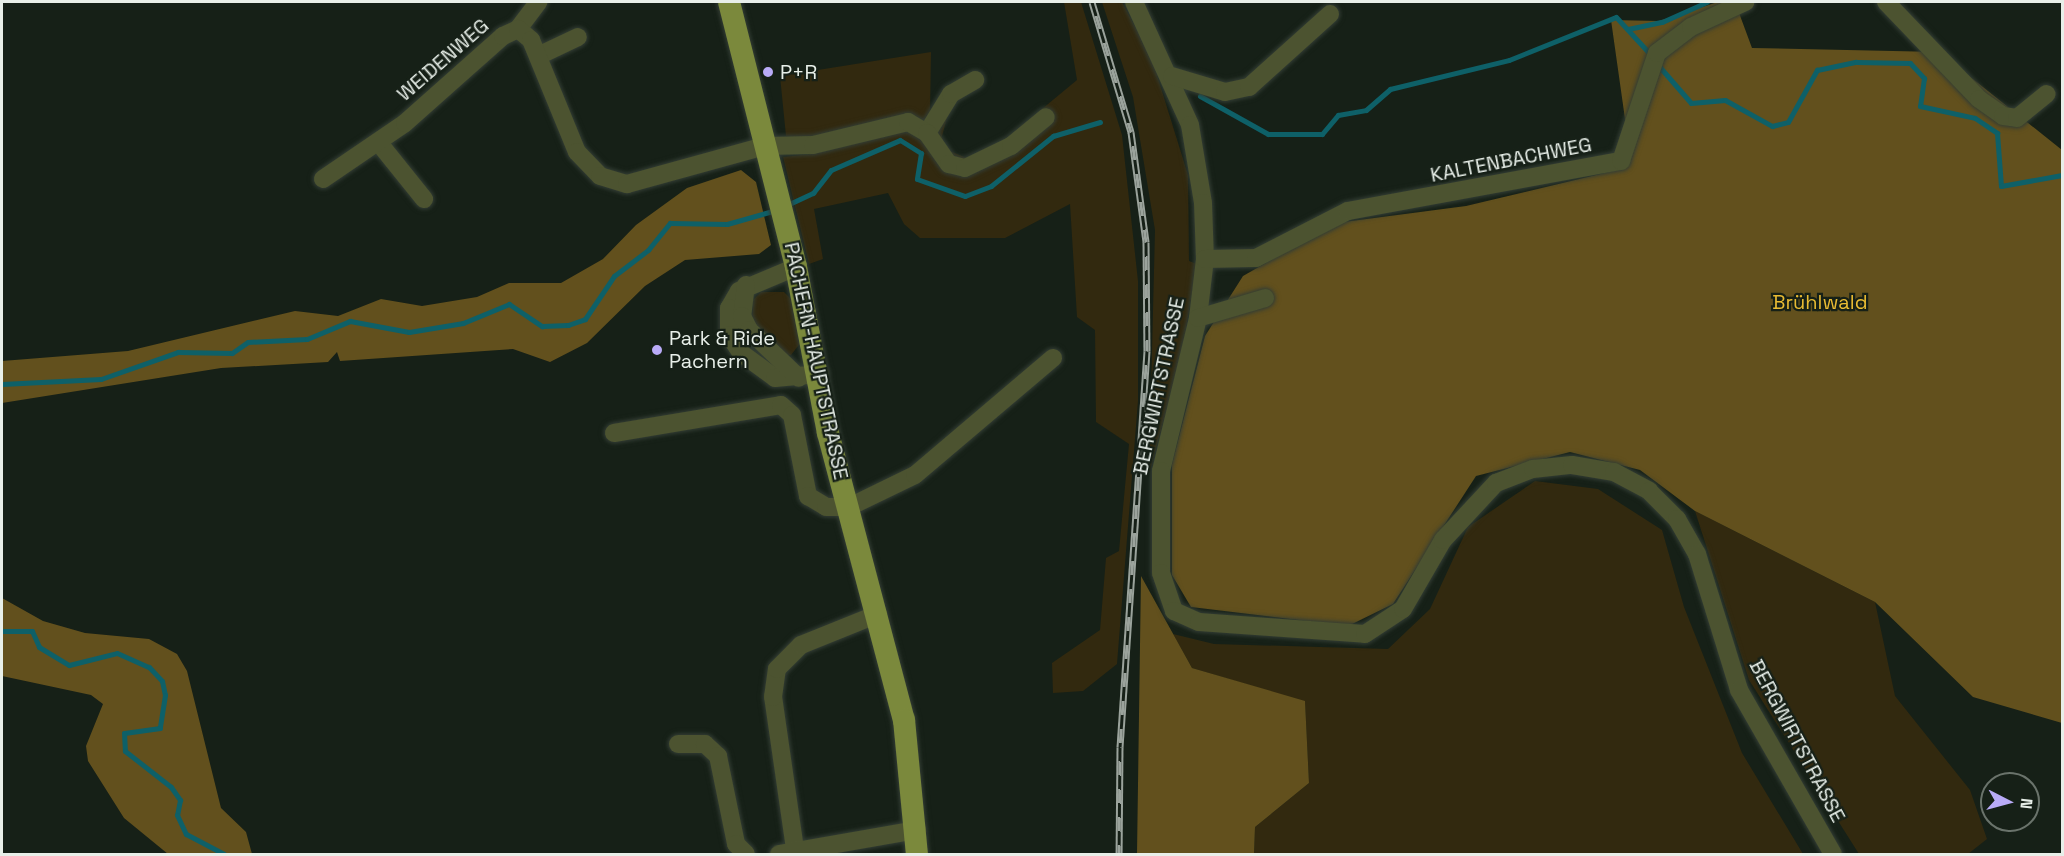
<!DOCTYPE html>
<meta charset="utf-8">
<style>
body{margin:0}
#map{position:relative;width:2064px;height:856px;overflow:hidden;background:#162017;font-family:"Space Grotesk",sans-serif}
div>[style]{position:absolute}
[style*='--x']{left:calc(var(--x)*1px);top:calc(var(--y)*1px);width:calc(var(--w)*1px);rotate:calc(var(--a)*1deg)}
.green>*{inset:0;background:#32290f}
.forest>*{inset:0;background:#62501d}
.stream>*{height:5px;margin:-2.5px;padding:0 2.5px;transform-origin:2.5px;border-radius:2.5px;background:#0e6068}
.roads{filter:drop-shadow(0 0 2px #333d34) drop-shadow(0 0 2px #333d34)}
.minor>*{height:18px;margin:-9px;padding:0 9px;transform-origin:9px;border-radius:9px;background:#4c5330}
.major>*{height:22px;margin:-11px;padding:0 11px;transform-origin:11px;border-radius:11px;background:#7b893c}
.rail>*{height:7px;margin-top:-3.5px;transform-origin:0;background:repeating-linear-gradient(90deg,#162017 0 14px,#9ba39c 0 28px);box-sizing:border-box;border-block:2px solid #9ba39c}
.dots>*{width:16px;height:16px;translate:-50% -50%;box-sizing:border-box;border:3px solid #162017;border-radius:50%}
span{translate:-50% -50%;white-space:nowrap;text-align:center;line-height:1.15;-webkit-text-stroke:4.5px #162017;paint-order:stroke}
.street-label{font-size:20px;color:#e8efe9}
.poi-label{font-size:20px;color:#e8efe9}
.left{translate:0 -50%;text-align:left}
.park-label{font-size:20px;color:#e8bb33}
.frame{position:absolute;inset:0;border:3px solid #e8efe9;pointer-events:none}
.north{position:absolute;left:1980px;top:772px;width:60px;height:60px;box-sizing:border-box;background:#162017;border:2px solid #6a736b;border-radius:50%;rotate:96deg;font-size:16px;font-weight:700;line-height:24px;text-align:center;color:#e8efe9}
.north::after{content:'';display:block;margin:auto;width:21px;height:27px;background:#b9abf7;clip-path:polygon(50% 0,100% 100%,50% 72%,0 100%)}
</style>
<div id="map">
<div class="green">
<i style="clip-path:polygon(1064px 2px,1081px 2px,1122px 135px,1138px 281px,1138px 401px,1117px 664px,1083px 691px,1053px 693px,1052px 663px,1100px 630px,1106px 558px,1119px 551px,1129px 444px,1096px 422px,1095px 330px,1077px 317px,1070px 204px,1005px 238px,920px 238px,904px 224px,888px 193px,814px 209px,823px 259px,809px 264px,783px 157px,820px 153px,820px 140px,786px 136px,780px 76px,931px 52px,930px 115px,948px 114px,942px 136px,945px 149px,969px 159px,995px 148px,1077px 80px)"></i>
<i style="clip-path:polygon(1102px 2px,1122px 2px,1152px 59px,1188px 175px,1189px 261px,1197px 264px,1181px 357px,1149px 474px,1155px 230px,1133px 97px)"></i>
<i style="clip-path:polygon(761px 292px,784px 292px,793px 301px,802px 341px,791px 355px,784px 355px,752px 320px,753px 300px)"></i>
<i style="clip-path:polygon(1535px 481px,1598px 489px,1662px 530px,1684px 607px,1742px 753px,1803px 854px,1254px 854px,1255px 827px,1309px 783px,1305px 702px,1192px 668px,1173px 634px,1214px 644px,1388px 649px,1430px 609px,1468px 527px)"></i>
<i style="clip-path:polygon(1695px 511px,1875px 602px,1895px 696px,1970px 790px,1987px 839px,1968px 854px,1859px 854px,1749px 680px)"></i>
</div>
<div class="forest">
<i style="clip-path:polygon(1718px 2px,1735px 2px,1752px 48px,1939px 52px,2062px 150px,2062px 723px,1973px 697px,1875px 602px,1695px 511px,1640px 470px,1570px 452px,1476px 476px,1393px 604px,1348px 626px,1191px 607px,1172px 575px,1172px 464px,1205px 336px,1243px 276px,1336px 223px,1466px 206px,1617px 170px,1626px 126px,1611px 20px,1659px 21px)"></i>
<i style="clip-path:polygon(741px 170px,756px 182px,771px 245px,759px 254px,685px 260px,645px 286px,587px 343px,550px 362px,513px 349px,340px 361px,337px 352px,328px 362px,221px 368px,2px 403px,2px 361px,128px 351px,295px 311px,338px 316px,381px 299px,422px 306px,477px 297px,509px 283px,561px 283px,603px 259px,636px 225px,687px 188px)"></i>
<i style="clip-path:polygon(1141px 576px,1192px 668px,1305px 701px,1309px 783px,1255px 827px,1254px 854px,1137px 854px)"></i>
<i style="clip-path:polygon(2px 598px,43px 621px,85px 633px,149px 639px,177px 654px,187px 671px,221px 808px,246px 832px,252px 854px,168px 854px,124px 818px,88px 761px,86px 746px,103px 704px,91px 695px,2px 676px)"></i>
</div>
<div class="stream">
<i style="--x:1628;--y:29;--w:35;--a:-12"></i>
<i style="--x:1662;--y:22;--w:49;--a:-24"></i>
<i style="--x:1658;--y:65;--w:50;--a:49"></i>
<i style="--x:1691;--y:103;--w:34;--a:-5"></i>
<i style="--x:1725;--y:100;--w:54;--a:29"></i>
<i style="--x:1772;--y:126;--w:16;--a:-14"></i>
<i style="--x:1788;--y:122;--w:60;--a:-60.9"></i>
<i style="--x:1817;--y:70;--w:40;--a:-12"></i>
<i style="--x:1856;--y:62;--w:54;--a:1.1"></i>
<i style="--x:1910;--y:63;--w:21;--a:47"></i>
<i style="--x:1924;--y:78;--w:28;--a:98"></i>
<i style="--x:1920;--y:106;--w:56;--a:12.3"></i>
<i style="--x:1975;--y:118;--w:27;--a:34"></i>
<i style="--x:1997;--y:133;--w:53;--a:85.7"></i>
<i style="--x:2001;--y:186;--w:62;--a:-10.2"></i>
<i style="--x:1200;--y:96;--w:78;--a:29.2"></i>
<i style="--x:1268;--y:134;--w:54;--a:0"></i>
<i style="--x:1322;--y:134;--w:25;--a:-50"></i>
<i style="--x:1338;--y:115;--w:28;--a:-10"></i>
<i style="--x:1366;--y:110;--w:32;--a:-41"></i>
<i style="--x:1390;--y:89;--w:122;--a:-13.7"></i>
<i style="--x:1509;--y:60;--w:115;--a:-21.9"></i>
<i style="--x:1616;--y:17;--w:52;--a:47.4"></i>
<i style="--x:787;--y:205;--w:29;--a:-25"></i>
<i style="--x:813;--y:193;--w:29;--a:-52"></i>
<i style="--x:831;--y:170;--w:75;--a:-23.5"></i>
<i style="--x:900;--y:140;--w:25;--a:32"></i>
<i style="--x:921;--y:153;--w:26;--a:99"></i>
<i style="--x:917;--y:179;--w:51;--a:19.5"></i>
<i style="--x:965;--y:196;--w:28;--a:-21"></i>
<i style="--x:991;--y:186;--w:80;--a:-38.9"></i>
<i style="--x:1053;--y:136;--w:49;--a:-16.6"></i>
<i style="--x:2;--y:384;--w:99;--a:-2.9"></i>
<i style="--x:101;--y:379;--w:82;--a:-19.3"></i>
<i style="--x:178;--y:352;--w:54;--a:1.1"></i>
<i style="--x:232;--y:353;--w:19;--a:-35"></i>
<i style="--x:248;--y:342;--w:59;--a:-2.9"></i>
<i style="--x:307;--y:339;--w:47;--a:-22.7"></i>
<i style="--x:350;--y:321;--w:60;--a:10.6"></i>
<i style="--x:409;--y:332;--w:55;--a:-9.5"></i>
<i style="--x:463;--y:323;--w:50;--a:-22.4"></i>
<i style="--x:509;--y:304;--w:40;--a:34"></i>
<i style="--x:542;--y:326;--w:26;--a:-2"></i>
<i style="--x:568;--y:325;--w:18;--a:-19"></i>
<i style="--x:585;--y:319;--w:52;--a:-56"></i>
<i style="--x:614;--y:276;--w:43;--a:-37.4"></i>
<i style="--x:648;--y:250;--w:35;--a:-51"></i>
<i style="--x:670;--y:223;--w:57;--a:1"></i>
<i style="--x:727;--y:224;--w:51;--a:-15.9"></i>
<i style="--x:2;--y:631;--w:30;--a:0"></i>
<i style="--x:32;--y:631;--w:17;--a:66"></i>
<i style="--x:39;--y:647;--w:35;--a:31"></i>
<i style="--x:69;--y:665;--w:49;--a:-14"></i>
<i style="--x:117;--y:653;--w:35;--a:24"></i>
<i style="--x:149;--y:667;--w:19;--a:47"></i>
<i style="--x:162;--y:681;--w:14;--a:78"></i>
<i style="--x:165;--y:695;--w:33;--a:99"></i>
<i style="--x:160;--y:728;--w:36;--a:172"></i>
<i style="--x:124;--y:733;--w:18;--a:87"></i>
<i style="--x:125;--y:751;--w:58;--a:38"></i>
<i style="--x:171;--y:787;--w:16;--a:55"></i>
<i style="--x:180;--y:800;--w:15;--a:101"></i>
<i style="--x:177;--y:815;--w:21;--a:65"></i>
<i style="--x:186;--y:834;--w:43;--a:27.8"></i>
</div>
<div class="roads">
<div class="minor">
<i style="--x:1134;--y:2;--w:135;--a:65.5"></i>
<i style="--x:1190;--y:125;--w:79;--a:80.5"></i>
<i style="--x:1203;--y:203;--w:56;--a:88"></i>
<i style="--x:1205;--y:259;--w:59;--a:96.8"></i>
<i style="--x:1198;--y:318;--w:157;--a:103.6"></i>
<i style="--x:1161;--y:471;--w:102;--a:90"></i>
<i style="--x:1161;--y:573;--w:40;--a:71.1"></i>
<i style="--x:1174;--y:611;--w:27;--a:24"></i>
<i style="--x:1199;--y:622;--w:166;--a:4.1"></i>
<i style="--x:1365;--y:634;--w:45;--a:-33.3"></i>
<i style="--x:1403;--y:609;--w:80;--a:-59.9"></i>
<i style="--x:1443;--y:540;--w:78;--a:-47.1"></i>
<i style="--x:1496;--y:483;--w:40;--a:-21"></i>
<i style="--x:1533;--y:469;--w:39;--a:-6"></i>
<i style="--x:1572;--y:465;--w:43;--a:9.5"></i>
<i style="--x:1614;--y:472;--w:40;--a:28"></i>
<i style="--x:1649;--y:491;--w:40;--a:45"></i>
<i style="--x:1677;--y:519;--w:40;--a:60.3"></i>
<i style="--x:1697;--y:554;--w:142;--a:72.8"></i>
<i style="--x:1739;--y:690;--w:189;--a:60.2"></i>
<i style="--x:1886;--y:2;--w:134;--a:46.2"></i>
<i style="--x:1979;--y:99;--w:29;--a:35"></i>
<i style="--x:2003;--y:116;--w:14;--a:8"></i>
<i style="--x:2017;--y:118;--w:38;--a:-39"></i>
<i style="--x:518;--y:29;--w:34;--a:-53"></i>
<i style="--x:538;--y:56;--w:44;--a:-25.4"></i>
<i style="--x:1172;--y:76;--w:55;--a:16.8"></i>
<i style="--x:1225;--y:92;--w:25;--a:-12"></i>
<i style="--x:1249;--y:87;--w:109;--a:-42"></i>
<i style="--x:927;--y:133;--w:46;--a:-58.4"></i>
<i style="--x:951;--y:94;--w:28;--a:-30"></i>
<i style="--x:379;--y:143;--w:72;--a:51.2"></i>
<i style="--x:323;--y:179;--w:99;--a:-34.3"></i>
<i style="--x:405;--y:123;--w:131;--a:-41.6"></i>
<i style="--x:503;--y:36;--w:17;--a:-25"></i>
<i style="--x:518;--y:29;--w:17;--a:40"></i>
<i style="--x:531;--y:40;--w:121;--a:67.7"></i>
<i style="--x:577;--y:152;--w:33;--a:46"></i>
<i style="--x:600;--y:176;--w:28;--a:17"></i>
<i style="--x:627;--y:184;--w:143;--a:-15.4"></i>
<i style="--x:765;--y:146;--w:48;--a:-1.2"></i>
<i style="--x:813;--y:145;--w:98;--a:-13.6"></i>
<i style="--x:908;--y:122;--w:22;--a:30"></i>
<i style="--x:927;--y:133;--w:38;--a:55"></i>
<i style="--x:949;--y:164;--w:16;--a:14"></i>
<i style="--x:965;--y:168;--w:51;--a:-25.6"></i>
<i style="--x:1011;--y:146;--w:45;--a:-39.6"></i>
<i style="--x:1205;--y:259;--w:51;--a:-1.1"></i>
<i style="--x:1256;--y:258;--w:103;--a:-27.1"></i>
<i style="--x:1348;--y:211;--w:278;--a:-10.4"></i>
<i style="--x:1621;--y:161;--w:114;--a:-71.6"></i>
<i style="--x:1657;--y:53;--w:43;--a:-37.4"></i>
<i style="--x:1691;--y:27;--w:60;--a:-24.8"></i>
<i style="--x:796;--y:267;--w:62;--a:157.2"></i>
<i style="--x:739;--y:291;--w:20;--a:120"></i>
<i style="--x:729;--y:308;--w:27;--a:90"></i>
<i style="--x:729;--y:335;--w:22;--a:56"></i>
<i style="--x:741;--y:353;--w:42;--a:36.3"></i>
<i style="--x:775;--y:378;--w:45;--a:-5.1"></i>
<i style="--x:746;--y:285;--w:31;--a:97"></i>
<i style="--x:742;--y:316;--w:16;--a:63"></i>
<i style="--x:749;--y:330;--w:69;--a:43.8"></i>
<i style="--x:1198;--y:318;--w:70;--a:-16.6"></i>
<i style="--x:614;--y:433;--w:169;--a:-9.5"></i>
<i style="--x:781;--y:405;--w:15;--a:42"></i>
<i style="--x:792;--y:415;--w:83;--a:78.8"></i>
<i style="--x:808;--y:496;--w:21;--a:31"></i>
<i style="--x:826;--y:507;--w:23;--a:0"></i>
<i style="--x:849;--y:507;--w:73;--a:-25.9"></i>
<i style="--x:915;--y:475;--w:181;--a:-40.3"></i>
<i style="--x:678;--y:744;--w:27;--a:0"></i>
<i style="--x:705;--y:744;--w:18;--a:43"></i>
<i style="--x:718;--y:756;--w:90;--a:78.4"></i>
<i style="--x:736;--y:844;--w:14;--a:45"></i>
<i style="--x:795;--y:849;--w:154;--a:-98.2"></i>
<i style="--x:773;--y:697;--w:28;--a:-82"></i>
<i style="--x:777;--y:669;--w:34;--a:-45"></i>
<i style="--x:801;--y:645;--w:83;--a:-21.9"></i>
<i style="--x:779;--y:854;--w:140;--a:-9.9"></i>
</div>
<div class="major">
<i style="--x:729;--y:2;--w:273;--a:75.8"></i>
<i style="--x:796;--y:267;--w:169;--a:79.1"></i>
<i style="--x:828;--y:433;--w:297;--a:75.2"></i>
<i style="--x:904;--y:720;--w:135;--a:84.5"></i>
</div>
</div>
<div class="rail">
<i style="--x:1092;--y:2;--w:136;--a:73.3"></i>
<i style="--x:1131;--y:132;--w:111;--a:82.2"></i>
<i style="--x:1146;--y:242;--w:109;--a:89.5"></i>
<i style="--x:1147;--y:351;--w:397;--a:93.9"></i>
<i style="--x:1120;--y:747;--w:107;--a:90.5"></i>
</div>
<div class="dots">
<i style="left:768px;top:72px;background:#b9abf7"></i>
<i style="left:657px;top:350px;background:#b9abf7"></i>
</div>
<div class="street-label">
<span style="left:443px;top:60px;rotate:-41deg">WEIDENWEG</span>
<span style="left:1511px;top:160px;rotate:-11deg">KALTENBACHWEG</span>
<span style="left:816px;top:361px;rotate:78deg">PACHERN-HAUPTSTRASSE</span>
<span style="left:1159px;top:386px;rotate:-78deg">BERGWIRTSTRASSE</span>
<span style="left:1797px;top:741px;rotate:62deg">BERGWIRTSTRASSE</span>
</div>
<div class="poi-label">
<span class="left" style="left:780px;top:72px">P+R</span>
<span class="left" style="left:669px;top:350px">Park &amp; Ride<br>Pachern</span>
</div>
<div class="park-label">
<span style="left:1820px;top:302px">Brühlwald</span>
</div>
<div class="frame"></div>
<div class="north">N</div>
</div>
